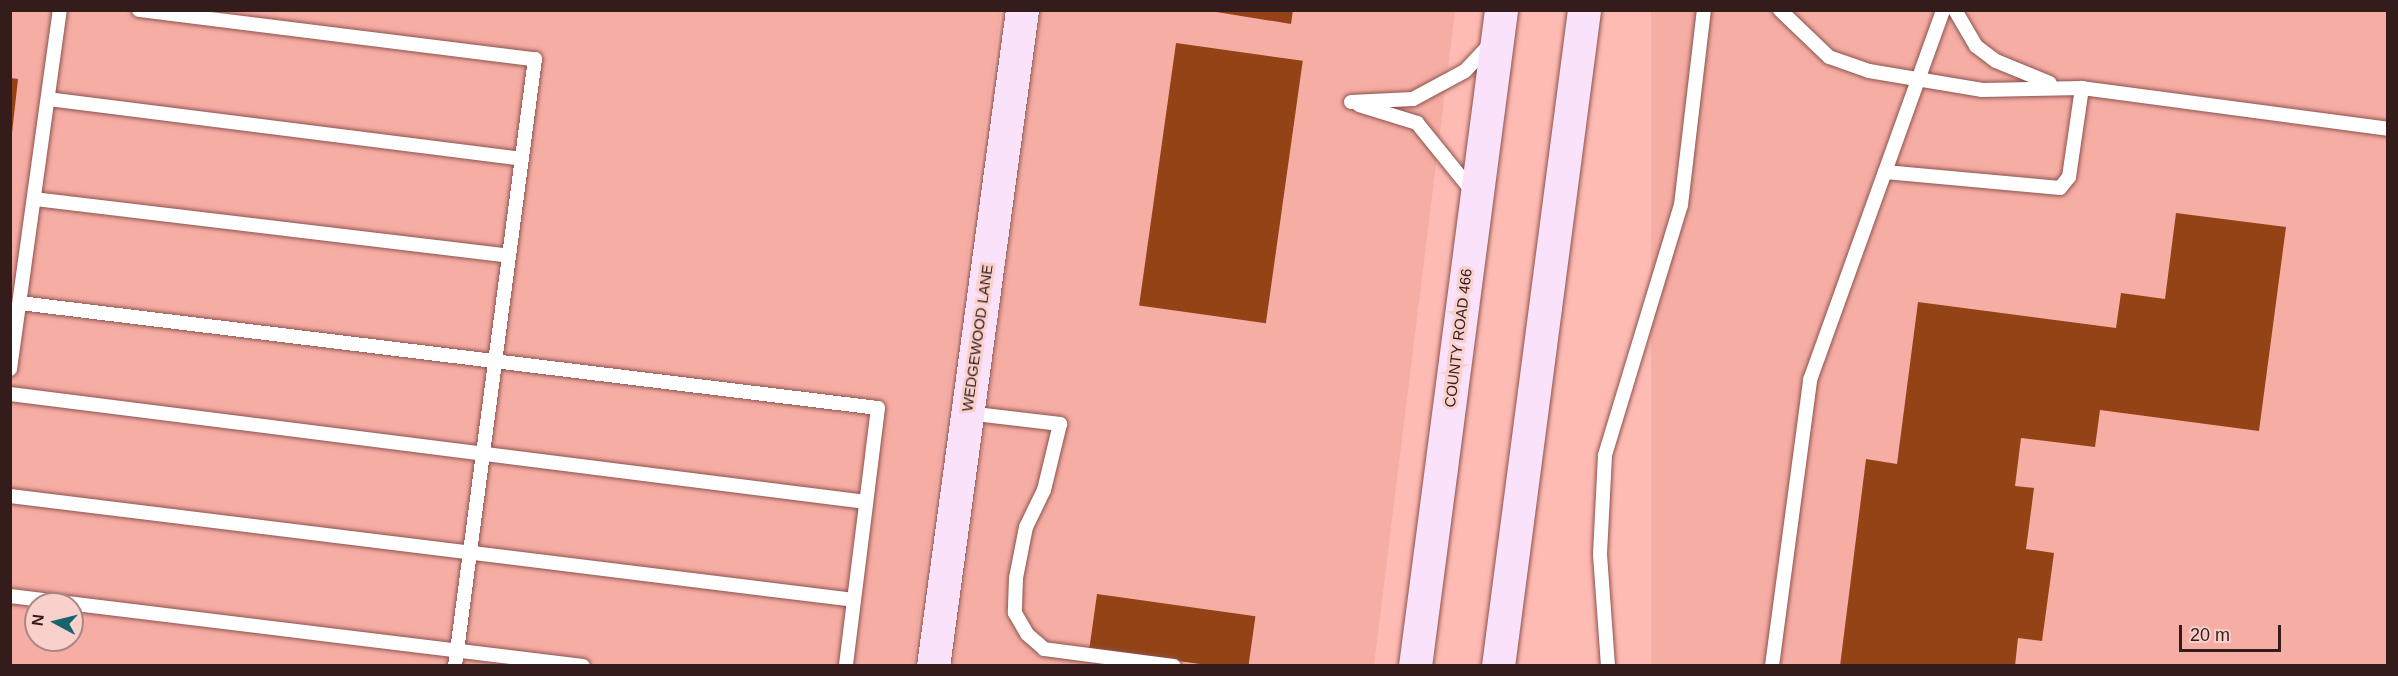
<!DOCTYPE html>
<style>
body{margin:0}
#map{position:relative;width:2398px;height:676px;overflow:hidden;background:#febbb3;font-family:Helvetica,sans-serif}
div>[style]{position:absolute}
[style*='--x']{left:calc(var(--x)*1px);top:calc(var(--y)*1px);width:calc(var(--w)*1px);rotate:calc(var(--a)*1deg)}
.built>*{inset:0;background:#f6ada4;transform-origin:0 0}
.building>*{inset:0;background:#934315;transform-origin:0 0}
.roads{filter:drop-shadow(0 0 2px #8d534d) drop-shadow(0 0 2px #8d534d)}
.lane>*{height:14px;margin:-7px;padding:0 7px;transform-origin:7px;border-radius:7px;background:#fff}
.secondary>*{height:33px;margin:-16.5px;padding:0 16.5px;transform-origin:16.5px;border-radius:16.5px;background:#fae2fb}
span{translate:-50% -50%;white-space:nowrap;text-align:center;line-height:1.15;-webkit-text-stroke:6px #f9d0cb;paint-order:stroke}
.street-label{font-size:15px;color:#341c1a}
.frame{position:absolute;inset:0;border:12px solid #341c1a;pointer-events:none}
.north{position:absolute;left:24px;top:592px;width:60px;height:60px;box-sizing:border-box;background:#f9d0cb;border:2px solid #aa8884;border-radius:50%;rotate:277deg;font-size:16px;font-weight:700;line-height:24px;text-align:center;color:#341c1a}
.north::after{content:'';display:block;margin:auto;width:21px;height:27px;background:#17646d;clip-path:polygon(50% 0,100% 100%,50% 72%,0 100%)}
.scale{position:absolute;left:2179px;top:625px;width:102px;height:27px;box-sizing:border-box;border:3px solid #341c1a;border-top:0;padding-left:8px;font-size:18px;line-height:21px;white-space:nowrap;color:#341c1a;-webkit-text-stroke:4px #f9d0cb;paint-order:stroke}
</style>
<div id="map">
<div class="built">
<i style="clip-path:polygon(evenodd,10px 11px,1001px 11px,913px 665px,11px 665px,10px 11px,36px 604px,72px 604px,72px 640px,36px 640px,36px 604px)"></i>
<i style="clip-path:polygon(1041px 11px,1455px 11px,1374px 665px,953px 666px)"></i>
<i style="left:1651px;top:11px;width:736px;height:662px"></i>
</div>
<div class="building">
<i style="clip-path:polygon(1204px 10px,1293px 10px,1291px 24px)"></i>
<i style="left:1176px;top:43px;width:128px;height:265px;rotate:8deg"></i>
<i style="clip-path:polygon(10px 78px,18px 79px,12px 133px,10px 133px)"></i>
<i style="clip-path:polygon(2176px 213px,2286px 227px,2259px 431px,2100px 410px,2095px 447px,2021px 438px,2015px 486px,2034px 488px,2026px 549px,2054px 553px,2042px 641px,2018px 638px,2015px 666px,1840px 666px,1866px 459px,1897px 464px,1918px 302px,2116px 328px,2121px 293px,2165px 299px)"></i>
<i style="left:1097px;top:594px;width:160px;height:55px;rotate:8deg"></i>
</div>
<div class="roads">
<div class="lane">
<i style="--x:139;--y:10;--w:399;--a:7.1"></i>
<i style="--x:535;--y:59;--w:612;--a:97.51"></i>
<i style="--x:1780;--y:10;--w:68;--a:43.8"></i>
<i style="--x:1829;--y:57;--w:42;--a:19.3"></i>
<i style="--x:1869;--y:71;--w:115;--a:9.5"></i>
<i style="--x:1982;--y:90;--w:100;--a:-1.1"></i>
<i style="--x:2082;--y:88;--w:309;--a:7.6"></i>
<i style="--x:1955;--y:10;--w:42;--a:59.7"></i>
<i style="--x:1976;--y:46;--w:25;--a:37"></i>
<i style="--x:1996;--y:61;--w:58;--a:22.2"></i>
<i style="--x:48;--y:99;--w:477;--a:7.2"></i>
<i style="--x:1351;--y:102;--w:62;--a:-2.8"></i>
<i style="--x:1413;--y:99;--w:59;--a:-28.3"></i>
<i style="--x:1465;--y:71;--w:35;--a:-47"></i>
<i style="--x:1359;--y:105;--w:61;--a:17.2"></i>
<i style="--x:1417;--y:123;--w:87;--a:51"></i>
<i style="--x:1885;--y:172;--w:176;--a:5.2"></i>
<i style="--x:2060;--y:188;--w:14;--a:-51"></i>
<i style="--x:2069;--y:177;--w:90;--a:-81.7"></i>
<i style="--x:34;--y:199;--w:478;--a:6.8"></i>
<i style="--x:20;--y:303;--w:864;--a:6.98"></i>
<i style="--x:878;--y:408;--w:260;--a:97.1"></i>
<i style="--x:10;--y:369;--w:362;--a:-82.1"></i>
<i style="--x:10;--y:394;--w:863;--a:7.19"></i>
<i style="--x:967;--y:413;--w:94;--a:6.7"></i>
<i style="--x:1060;--y:424;--w:68;--a:103.6"></i>
<i style="--x:1044;--y:490;--w:41;--a:115.9"></i>
<i style="--x:1026;--y:527;--w:52;--a:101.1"></i>
<i style="--x:1016;--y:578;--w:35;--a:92"></i>
<i style="--x:1015;--y:613;--w:24;--a:60"></i>
<i style="--x:1027;--y:634;--w:23;--a:41"></i>
<i style="--x:1044;--y:649;--w:131;--a:7.5"></i>
<i style="--x:10;--y:496;--w:850;--a:7.02"></i>
<i style="--x:10;--y:596;--w:577;--a:6.96"></i>
<i style="--x:1608;--y:666;--w:112;--a:-94.1"></i>
<i style="--x:1600;--y:554;--w:99;--a:-87.1"></i>
<i style="--x:1605;--y:455;--w:261;--a:-73.1"></i>
<i style="--x:1681;--y:205;--w:196;--a:-83.3"></i>
<i style="--x:1772;--y:666;--w:289;--a:-82.4"></i>
<i style="--x:1810;--y:380;--w:393;--a:-70.2"></i>
</div>
<div class="secondary">
<i style="--x:933;--y:666;--w:662;--a:-82.27"></i>
<i style="--x:1415;--y:666;--w:662;--a:-82.53"></i>
<i style="--x:1498;--y:666;--w:662;--a:-82.53"></i>
</div>
</div>
<div class="street-label">
<span style="left:977px;top:338px;rotate:-82deg">WEDGEWOOD LANE</span>
<span style="left:1458px;top:338px;rotate:-83deg">COUNTY ROAD 466</span>
</div>
<div class="frame"></div>
<div class="north">N</div>
<div class="scale">20 m</div>
</div>
